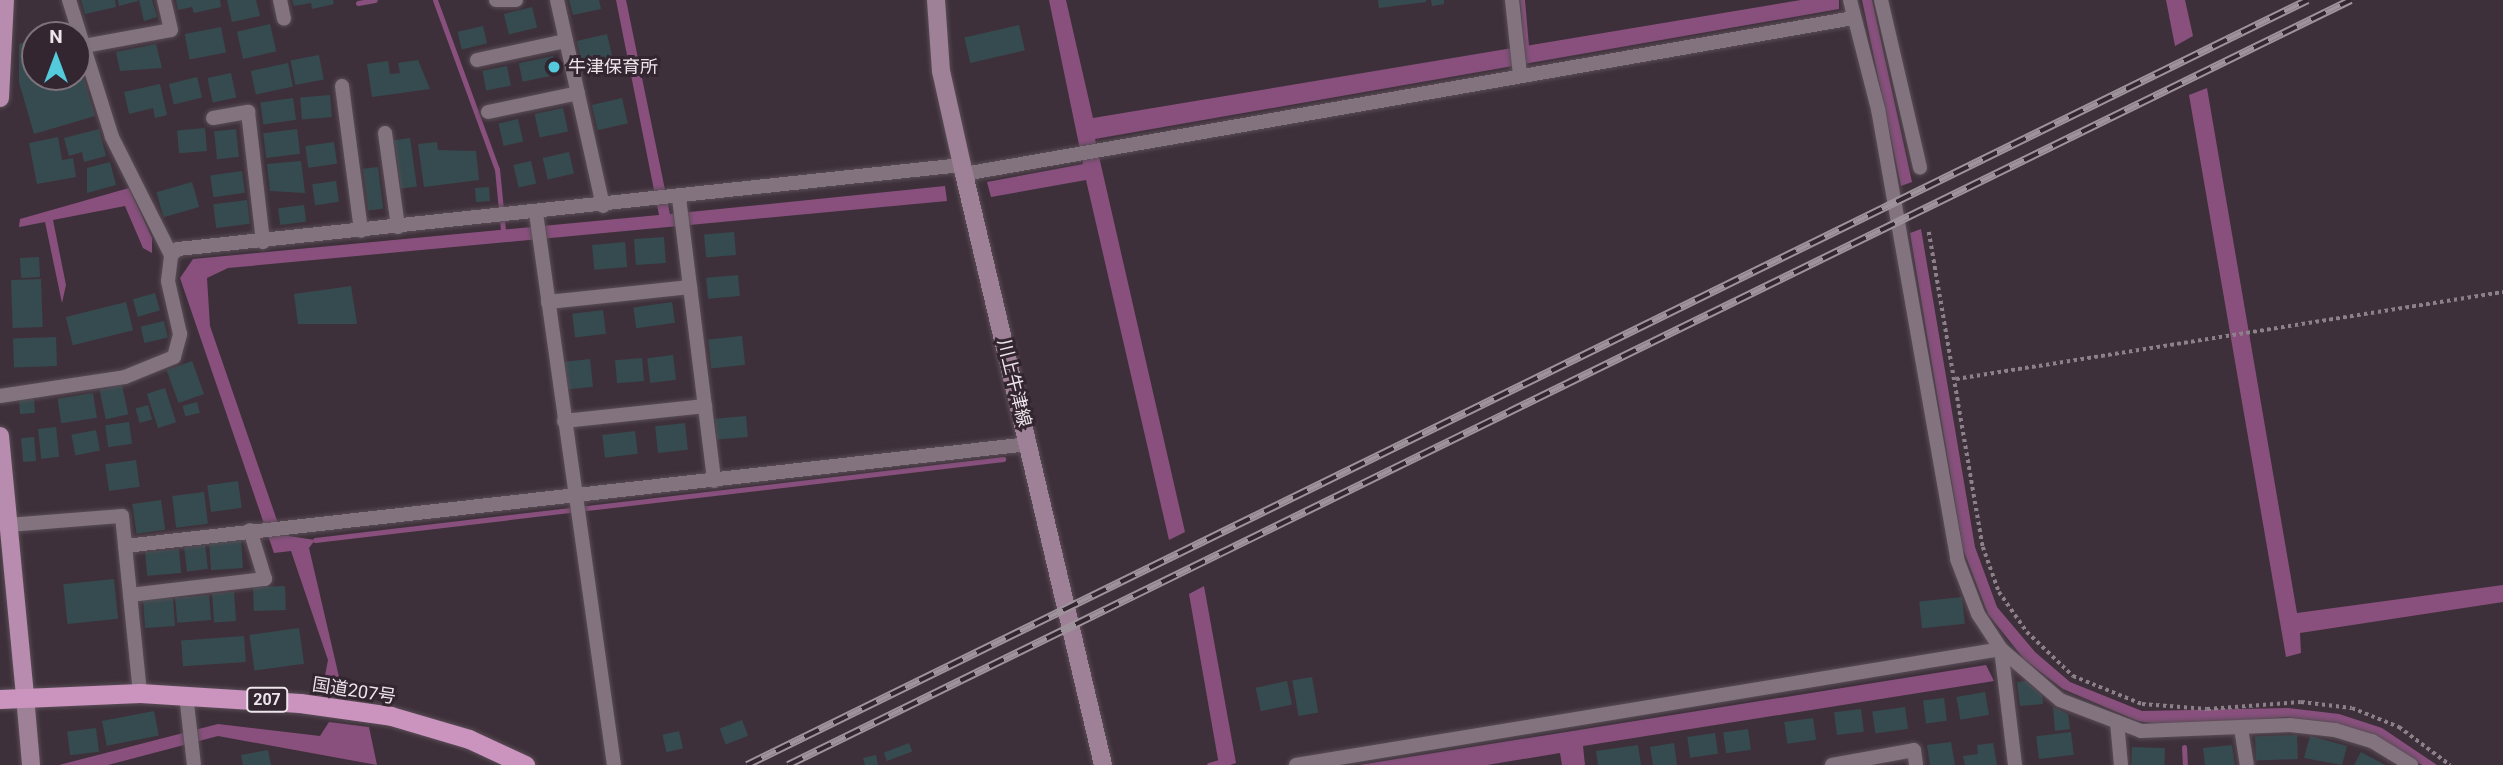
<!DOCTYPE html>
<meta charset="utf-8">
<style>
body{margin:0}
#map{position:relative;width:2503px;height:765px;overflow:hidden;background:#3e303a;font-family:Roboto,"Noto Sans JP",sans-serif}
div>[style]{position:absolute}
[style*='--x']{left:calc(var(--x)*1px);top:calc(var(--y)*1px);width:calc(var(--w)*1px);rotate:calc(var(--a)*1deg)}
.water>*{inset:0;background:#89507e}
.stream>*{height:5px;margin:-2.5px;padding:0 2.5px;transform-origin:2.5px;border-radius:2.5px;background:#89507e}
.building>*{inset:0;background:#364b4f;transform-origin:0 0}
.path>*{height:3.5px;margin-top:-1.75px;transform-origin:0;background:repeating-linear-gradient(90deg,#8c8189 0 3.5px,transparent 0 7px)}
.roads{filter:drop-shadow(0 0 2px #594d56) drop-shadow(0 0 2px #594d56)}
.minor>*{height:14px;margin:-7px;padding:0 7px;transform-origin:7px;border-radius:7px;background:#83737f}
.secondary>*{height:18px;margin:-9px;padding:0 9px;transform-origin:9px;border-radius:9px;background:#9e8097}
.primary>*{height:18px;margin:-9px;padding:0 9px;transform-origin:9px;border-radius:9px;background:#b88cae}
.trunk>*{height:19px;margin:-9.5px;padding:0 9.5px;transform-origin:9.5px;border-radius:9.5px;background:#ca94be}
.rail>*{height:8px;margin-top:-4px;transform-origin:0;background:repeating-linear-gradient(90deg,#332630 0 16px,#9f939b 0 32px);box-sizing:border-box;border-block:2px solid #9f939b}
.dots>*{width:19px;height:19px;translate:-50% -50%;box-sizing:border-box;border:4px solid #332630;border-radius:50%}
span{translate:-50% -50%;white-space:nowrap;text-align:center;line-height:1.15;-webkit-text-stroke:6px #332630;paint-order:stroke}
.shield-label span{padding:2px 5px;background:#332630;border:2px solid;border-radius:5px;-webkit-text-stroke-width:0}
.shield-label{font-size:16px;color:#eee5eb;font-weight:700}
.poi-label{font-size:18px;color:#eee5eb}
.left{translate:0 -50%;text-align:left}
.street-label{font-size:18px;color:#eee5eb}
.north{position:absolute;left:21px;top:21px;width:70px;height:70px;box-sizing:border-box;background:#332630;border:2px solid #7e727b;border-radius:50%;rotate:0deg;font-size:19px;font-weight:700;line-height:28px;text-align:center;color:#eee5eb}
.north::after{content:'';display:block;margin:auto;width:24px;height:32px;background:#53cbdc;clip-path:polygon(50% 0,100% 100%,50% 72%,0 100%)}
</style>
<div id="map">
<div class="water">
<i style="clip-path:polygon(616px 0,626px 0,670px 214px,945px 186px,947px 201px,228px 268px,207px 278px,210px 326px,282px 535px,315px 540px,309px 548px,343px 694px,322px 691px,328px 660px,291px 551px,274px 553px,180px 278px,193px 259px,659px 215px)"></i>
<i style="clip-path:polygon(1049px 0,1066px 0,1093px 118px,1801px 0,1839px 0,1839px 9px,1095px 139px,1185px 532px,1169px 540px,1086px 180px,991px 197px,987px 182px,1083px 164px)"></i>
<i style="clip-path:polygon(1862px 0,1872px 0,1912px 182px,1901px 186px)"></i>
<i style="clip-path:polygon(2166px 0,2185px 0,2193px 36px,2175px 46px)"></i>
<i style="clip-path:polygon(2207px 88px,2297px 613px,2503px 585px,2503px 602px,2300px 633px,2301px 653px,2286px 657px,2189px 95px)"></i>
<i style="clip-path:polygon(129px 188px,152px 238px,152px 253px,143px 248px,125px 206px,53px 220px,66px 285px,62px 303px,45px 222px,19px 227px,20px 219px)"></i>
<i style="clip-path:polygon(1921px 229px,1975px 547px,1997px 607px,2035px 652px,2070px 682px,2142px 711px,2288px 708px,2339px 714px,2382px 728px,2437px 765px,2422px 765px,2376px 737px,2335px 723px,2287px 717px,2173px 726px,2138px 721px,2063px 689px,2024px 659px,1988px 614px,1963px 549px,1910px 233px)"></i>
<i style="clip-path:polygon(1204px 586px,1236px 763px,1230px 765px,1219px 765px,1189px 594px)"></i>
<i style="clip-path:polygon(1986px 665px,1994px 681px,1583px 746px,1585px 765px,1562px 765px,1560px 753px,1487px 765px,1359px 765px)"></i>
<i style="clip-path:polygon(329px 722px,369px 727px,377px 765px,218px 736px,108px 765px,59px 765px,218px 724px,320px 736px)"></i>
</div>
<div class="stream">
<i style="--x:435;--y:0;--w:180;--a:69.9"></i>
<i style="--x:497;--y:169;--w:61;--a:84.4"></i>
<i style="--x:1522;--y:0;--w:46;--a:85"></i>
<i style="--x:358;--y:3;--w:17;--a:-10"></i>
<i style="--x:315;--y:540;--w:693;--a:-6.71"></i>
<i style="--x:2184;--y:747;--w:18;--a:87"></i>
<i style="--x:1209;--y:765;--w:10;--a:-17"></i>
</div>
<div class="building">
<i style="clip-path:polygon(81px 0,115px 0,116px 7px,85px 14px)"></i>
<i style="clip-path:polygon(118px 0,138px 0,138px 1px,119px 6px)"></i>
<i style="clip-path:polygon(139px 0,152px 0,157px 17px,144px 21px)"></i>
<i style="clip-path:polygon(176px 0,220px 0,221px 7px,194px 13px,192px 7px,178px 10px)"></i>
<i style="clip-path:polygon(227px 0,256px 0,260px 16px,232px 22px)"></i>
<i style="clip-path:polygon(292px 0,333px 0,334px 4px,312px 9px,311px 3px,294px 6px)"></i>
<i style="clip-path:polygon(569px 0,599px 0,601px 9px,573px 15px)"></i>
<i style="clip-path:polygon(1378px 0,1426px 0,1426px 2px,1379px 8px)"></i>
<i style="clip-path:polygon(1431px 0,1444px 0,1444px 4px,1432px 6px)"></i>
<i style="left:532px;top:7px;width:21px;height:29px;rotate:76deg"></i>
<i style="left:270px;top:24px;width:28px;height:34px;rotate:77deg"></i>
<i style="left:1019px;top:25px;width:26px;height:56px;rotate:77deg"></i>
<i style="left:483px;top:26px;width:18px;height:26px;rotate:77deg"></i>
<i style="clip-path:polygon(48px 27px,51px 35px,35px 35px,35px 77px,77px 77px,78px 59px,95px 116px,34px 134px,19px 82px,19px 44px,30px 41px,28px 33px)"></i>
<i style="left:221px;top:27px;width:26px;height:37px;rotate:79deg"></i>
<i style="clip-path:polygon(69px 30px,70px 35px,53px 35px,53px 34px)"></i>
<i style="left:607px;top:34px;width:26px;height:31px;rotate:77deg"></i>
<i style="clip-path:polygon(156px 44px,162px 68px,120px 71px,116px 52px)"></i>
<i style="left:319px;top:55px;width:25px;height:29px;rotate:79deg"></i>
<i style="left:553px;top:56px;width:19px;height:35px;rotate:78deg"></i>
<i style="clip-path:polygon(418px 60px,430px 89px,372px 97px,367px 64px,388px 61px,390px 74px,400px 73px,398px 63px)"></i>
<i style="left:288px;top:63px;width:24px;height:38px;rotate:78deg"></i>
<i style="left:507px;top:66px;width:20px;height:25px;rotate:79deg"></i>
<i style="left:231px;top:73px;width:25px;height:24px;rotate:78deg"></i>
<i style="left:197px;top:77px;width:21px;height:29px;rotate:76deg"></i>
<i style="clip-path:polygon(160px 84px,167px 115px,155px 118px,153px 108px,129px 114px,124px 92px)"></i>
<i style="left:330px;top:95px;width:22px;height:30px;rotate:85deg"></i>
<i style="left:293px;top:98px;width:22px;height:33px;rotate:82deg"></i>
<i style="left:622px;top:98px;width:26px;height:31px;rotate:77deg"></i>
<i style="left:563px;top:108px;width:24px;height:29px;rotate:78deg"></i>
<i style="left:518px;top:119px;width:23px;height:20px;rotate:77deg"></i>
<i style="left:205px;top:128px;width:23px;height:28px;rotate:85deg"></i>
<i style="clip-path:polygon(99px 129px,106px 156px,84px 162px,82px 152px,69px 156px,64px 138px)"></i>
<i style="left:236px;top:129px;width:28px;height:22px;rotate:84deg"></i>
<i style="left:297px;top:129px;width:25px;height:34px;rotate:83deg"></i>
<i style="clip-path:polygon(58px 137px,62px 160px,73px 158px,76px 177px,37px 184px,29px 143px)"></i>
<i style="left:410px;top:138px;width:49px;height:16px;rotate:82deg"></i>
<i style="left:334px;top:142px;width:22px;height:29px;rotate:82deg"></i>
<i style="clip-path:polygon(437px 142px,438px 150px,476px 151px,479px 180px,424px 187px,418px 144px)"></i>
<i style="left:569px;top:152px;width:22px;height:27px;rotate:77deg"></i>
<i style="clip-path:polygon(301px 161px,305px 193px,270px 191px,267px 164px)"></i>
<i style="left:531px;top:161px;width:23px;height:18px;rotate:77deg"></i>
<i style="clip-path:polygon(110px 162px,116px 185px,87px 193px,87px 168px)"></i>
<i style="left:378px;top:167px;width:42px;height:15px;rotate:83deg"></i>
<i style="left:242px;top:171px;width:22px;height:32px;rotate:82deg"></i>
<i style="left:336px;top:181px;width:21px;height:24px;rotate:82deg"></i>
<i style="left:192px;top:182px;width:26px;height:37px;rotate:74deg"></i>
<i style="left:489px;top:187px;width:14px;height:14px;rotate:86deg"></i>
<i style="left:247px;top:200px;width:24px;height:34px;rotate:83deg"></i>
<i style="left:304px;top:205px;width:17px;height:26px;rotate:83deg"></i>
<i style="left:734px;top:232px;width:23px;height:30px;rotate:85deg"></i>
<i style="left:664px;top:237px;width:26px;height:30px;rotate:86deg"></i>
<i style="left:625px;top:242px;width:25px;height:33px;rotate:85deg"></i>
<i style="left:39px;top:257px;width:20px;height:19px;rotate:87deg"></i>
<i style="left:738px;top:275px;width:21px;height:32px;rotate:85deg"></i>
<i style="left:41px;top:279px;width:48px;height:30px;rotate:88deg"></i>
<i style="clip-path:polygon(351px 286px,357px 324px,298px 324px,294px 294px)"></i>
<i style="left:155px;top:293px;width:18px;height:23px;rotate:74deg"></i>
<i style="left:126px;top:302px;width:29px;height:62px;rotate:76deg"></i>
<i style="left:672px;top:302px;width:21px;height:39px;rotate:82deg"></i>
<i style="left:603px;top:310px;width:24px;height:31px;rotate:83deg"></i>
<i style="left:164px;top:321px;width:17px;height:24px;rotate:77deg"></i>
<i style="left:742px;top:336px;width:29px;height:34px;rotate:84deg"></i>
<i style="left:56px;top:337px;width:29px;height:43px;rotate:88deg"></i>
<i style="left:673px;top:355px;width:25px;height:26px;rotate:83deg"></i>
<i style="left:642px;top:358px;width:23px;height:27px;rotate:85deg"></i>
<i style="left:590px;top:359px;width:28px;height:26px;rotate:84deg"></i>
<i style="left:192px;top:361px;width:35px;height:27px;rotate:70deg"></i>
<i style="left:122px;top:385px;width:30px;height:23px;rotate:78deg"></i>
<i style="left:165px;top:388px;width:36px;height:19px;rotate:72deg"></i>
<i style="left:93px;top:393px;width:25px;height:36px;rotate:81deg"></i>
<i style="left:34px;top:399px;width:14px;height:15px;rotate:86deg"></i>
<i style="left:197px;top:402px;width:11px;height:15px;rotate:75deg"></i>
<i style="left:148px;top:405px;width:15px;height:13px;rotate:74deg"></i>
<i style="left:746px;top:416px;width:21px;height:31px;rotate:85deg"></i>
<i style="left:129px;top:422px;width:22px;height:24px;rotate:82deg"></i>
<i style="left:685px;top:423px;width:27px;height:30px;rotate:84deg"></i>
<i style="left:56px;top:427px;width:30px;height:18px;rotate:84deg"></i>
<i style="left:96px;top:430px;width:21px;height:25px;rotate:79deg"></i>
<i style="left:635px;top:431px;width:23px;height:33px;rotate:83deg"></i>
<i style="left:34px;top:437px;width:24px;height:13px;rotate:85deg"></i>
<i style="left:136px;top:460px;width:27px;height:31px;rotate:82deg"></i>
<i style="left:238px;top:481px;width:27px;height:31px;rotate:82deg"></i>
<i style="left:204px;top:492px;width:32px;height:32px;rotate:83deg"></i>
<i style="left:161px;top:500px;width:30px;height:29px;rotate:82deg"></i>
<i style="left:241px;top:540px;width:28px;height:32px;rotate:86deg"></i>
<i style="left:205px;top:545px;width:24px;height:21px;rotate:83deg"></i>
<i style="left:179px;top:549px;width:24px;height:34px;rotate:85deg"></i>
<i style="left:114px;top:579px;width:40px;height:51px;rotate:84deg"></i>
<i style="left:285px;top:586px;width:24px;height:32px;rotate:88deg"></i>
<i style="left:234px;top:592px;width:29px;height:22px;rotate:86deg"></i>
<i style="left:209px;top:595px;width:25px;height:34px;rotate:85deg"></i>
<i style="left:1962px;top:597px;width:27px;height:43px;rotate:84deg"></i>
<i style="left:173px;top:598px;width:28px;height:30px;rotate:86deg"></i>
<i style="left:299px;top:628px;width:36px;height:50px;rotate:82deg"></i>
<i style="left:244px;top:636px;width:26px;height:63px;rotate:86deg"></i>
<i style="left:1312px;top:677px;width:36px;height:20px;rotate:80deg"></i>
<i style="left:1287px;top:681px;width:24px;height:32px;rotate:78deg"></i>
<i style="clip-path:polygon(2026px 681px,2042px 695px,2043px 704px,2020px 706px,2017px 682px)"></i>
<i style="left:1985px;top:692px;width:23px;height:29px;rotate:80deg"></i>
<i style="left:1944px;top:698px;width:23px;height:21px;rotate:83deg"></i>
<i style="left:1905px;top:707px;width:22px;height:33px;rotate:82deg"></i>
<i style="clip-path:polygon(2053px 707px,2068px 714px,2070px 729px,2055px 731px)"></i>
<i style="left:1861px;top:709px;width:23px;height:27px;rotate:83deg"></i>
<i style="left:154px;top:711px;width:25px;height:53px;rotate:79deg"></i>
<i style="left:1813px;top:718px;width:22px;height:29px;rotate:82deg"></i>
<i style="left:742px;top:720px;width:17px;height:24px;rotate:69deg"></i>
<i style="left:96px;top:728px;width:24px;height:29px;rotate:83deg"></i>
<i style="left:1748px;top:729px;width:21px;height:25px;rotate:82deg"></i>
<i style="left:679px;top:731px;width:18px;height:17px;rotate:77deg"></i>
<i style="left:2071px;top:732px;width:23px;height:35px;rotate:83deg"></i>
<i style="left:1715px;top:733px;width:21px;height:28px;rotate:82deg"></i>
<i style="left:2297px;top:735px;width:24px;height:42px;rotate:88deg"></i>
<i style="clip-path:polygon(2310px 736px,2347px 746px,2342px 765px,2304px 758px)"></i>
<i style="clip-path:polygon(1951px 742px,1955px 765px,1930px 765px,1927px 745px)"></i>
<i style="left:909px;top:743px;width:9px;height:27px;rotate:69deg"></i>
<i style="clip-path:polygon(1674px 743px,1677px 765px,1653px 765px,1650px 747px)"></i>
<i style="clip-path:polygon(1993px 743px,1997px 765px,1965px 765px,1963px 756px,1978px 754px,1977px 745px)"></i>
<i style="clip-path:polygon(1638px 745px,1641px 765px,1598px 765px,1596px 751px)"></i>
<i style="clip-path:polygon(2232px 745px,2235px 765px,2205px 765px,2203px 748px)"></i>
<i style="left:2132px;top:747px;width:33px;height:18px;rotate:2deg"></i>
<i style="clip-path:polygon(268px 750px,271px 765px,243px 765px,241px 755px)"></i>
<i style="clip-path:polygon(2361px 752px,2385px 765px,2354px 765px)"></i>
<i style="clip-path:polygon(876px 755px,878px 765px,865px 765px,863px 758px)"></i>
</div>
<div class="path">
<i style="--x:1929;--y:232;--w:320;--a:80.3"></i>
<i style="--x:1983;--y:547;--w:48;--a:70.4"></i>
<i style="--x:1999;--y:592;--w:49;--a:55"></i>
<i style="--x:2027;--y:632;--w:64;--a:43.7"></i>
<i style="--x:2073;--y:676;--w:74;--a:22.1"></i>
<i style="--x:2142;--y:704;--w:65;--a:4.4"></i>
<i style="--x:2207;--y:709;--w:94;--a:-4.3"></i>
<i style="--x:2301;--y:702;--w:51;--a:6.7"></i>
<i style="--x:2352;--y:708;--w:51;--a:22"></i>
<i style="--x:2399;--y:727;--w:64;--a:36.7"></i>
<i style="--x:1956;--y:379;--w:554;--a:-9.04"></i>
</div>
<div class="roads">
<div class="minor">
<i style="--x:280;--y:0;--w:19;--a:78"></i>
<i style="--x:496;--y:0;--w:20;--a:0"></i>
<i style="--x:557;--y:0;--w:211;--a:77.4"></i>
<i style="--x:1512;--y:0;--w:75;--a:83.9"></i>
<i style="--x:1850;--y:0;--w:113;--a:75.6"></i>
<i style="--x:1878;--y:109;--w:457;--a:80"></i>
<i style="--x:1957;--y:559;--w:59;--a:69.1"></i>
<i style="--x:1978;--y:614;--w:42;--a:56.7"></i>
<i style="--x:2001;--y:649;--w:78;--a:40.8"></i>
<i style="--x:2060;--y:700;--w:87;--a:20.9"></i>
<i style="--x:2141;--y:731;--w:149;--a:-2.3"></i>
<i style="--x:2290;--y:725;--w:45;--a:6.3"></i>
<i style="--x:2335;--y:730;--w:39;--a:17"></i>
<i style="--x:2372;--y:741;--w:46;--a:31.6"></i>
<i style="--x:1881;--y:0;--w:172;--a:76.9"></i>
<i style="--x:84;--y:46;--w:88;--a:-10.4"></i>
<i style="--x:171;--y:30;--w:31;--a:-103"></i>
<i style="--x:477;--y:60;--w:91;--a:-12.1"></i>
<i style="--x:342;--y:86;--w:146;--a:82.5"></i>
<i style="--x:488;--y:112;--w:92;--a:-11.9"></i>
<i style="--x:213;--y:118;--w:36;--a:-10"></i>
<i style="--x:248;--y:112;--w:131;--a:83.4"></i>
<i style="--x:385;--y:133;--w:95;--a:82.1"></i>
<i style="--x:964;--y:174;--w:903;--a:-9.95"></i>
<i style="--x:679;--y:198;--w:285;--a:82.9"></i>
<i style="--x:536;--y:213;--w:557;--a:81.96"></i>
<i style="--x:171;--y:255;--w:9;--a:-41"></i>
<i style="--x:178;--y:249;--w:788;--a:-6.12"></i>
<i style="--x:548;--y:302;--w:143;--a:-6"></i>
<i style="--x:0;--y:396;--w:126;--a:-8.6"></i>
<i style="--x:125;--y:377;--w:53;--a:-22.2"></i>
<i style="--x:174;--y:357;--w:24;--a:-75"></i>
<i style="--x:180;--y:334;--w:54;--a:-102.8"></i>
<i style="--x:168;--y:281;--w:26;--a:-83"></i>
<i style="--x:171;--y:255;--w:132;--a:-116.6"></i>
<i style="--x:112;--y:137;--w:144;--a:-107.4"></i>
<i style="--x:564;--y:421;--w:142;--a:-6.1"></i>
<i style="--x:9;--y:525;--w:113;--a:-4.6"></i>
<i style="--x:122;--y:516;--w:178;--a:84.2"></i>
<i style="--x:125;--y:546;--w:910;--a:-6.44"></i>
<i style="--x:130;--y:595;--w:136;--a:-6.8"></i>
<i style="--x:265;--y:579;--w:51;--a:-107"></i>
<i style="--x:2001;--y:649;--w:117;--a:83.1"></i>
<i style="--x:186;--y:695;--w:70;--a:83.5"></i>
<i style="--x:2117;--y:722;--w:43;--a:84.7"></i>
<i style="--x:2241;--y:728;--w:37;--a:81"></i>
<i style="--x:1296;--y:765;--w:714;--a:-9.34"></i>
<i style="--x:1832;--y:765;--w:83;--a:-10.4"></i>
<i style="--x:1914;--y:750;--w:15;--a:82"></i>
</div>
<div class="secondary">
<i style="--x:936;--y:0;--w:71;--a:86"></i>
<i style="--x:941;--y:71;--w:106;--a:77.4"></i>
<i style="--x:964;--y:174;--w:607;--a:76.76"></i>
<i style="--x:25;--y:696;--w:69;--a:85"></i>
</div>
<div class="primary">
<i style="--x:0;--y:98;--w:98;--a:-87.1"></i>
<i style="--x:0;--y:436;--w:261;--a:84.5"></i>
</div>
<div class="trunk">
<i style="--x:0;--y:699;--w:140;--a:-2.5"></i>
<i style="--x:140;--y:693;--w:160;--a:3.6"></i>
<i style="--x:300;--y:703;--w:92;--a:8.1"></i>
<i style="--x:391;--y:716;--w:81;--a:16.4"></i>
<i style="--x:469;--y:739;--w:62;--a:24.9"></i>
</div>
</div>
<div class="rail">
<i style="--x:747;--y:765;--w:1738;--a:-26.11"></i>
<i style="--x:788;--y:765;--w:1740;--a:-26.08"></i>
</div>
<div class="dots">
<i style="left:554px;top:67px;background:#53cbdc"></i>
</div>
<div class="shield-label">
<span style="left:267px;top:700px">207</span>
</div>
<div class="poi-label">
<span class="left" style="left:568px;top:67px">牛津保育所</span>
</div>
<div class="street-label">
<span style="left:1014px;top:383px;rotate:76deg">川上牛津線</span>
<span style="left:354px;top:691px;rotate:9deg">国道207号</span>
</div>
<div class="north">N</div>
</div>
